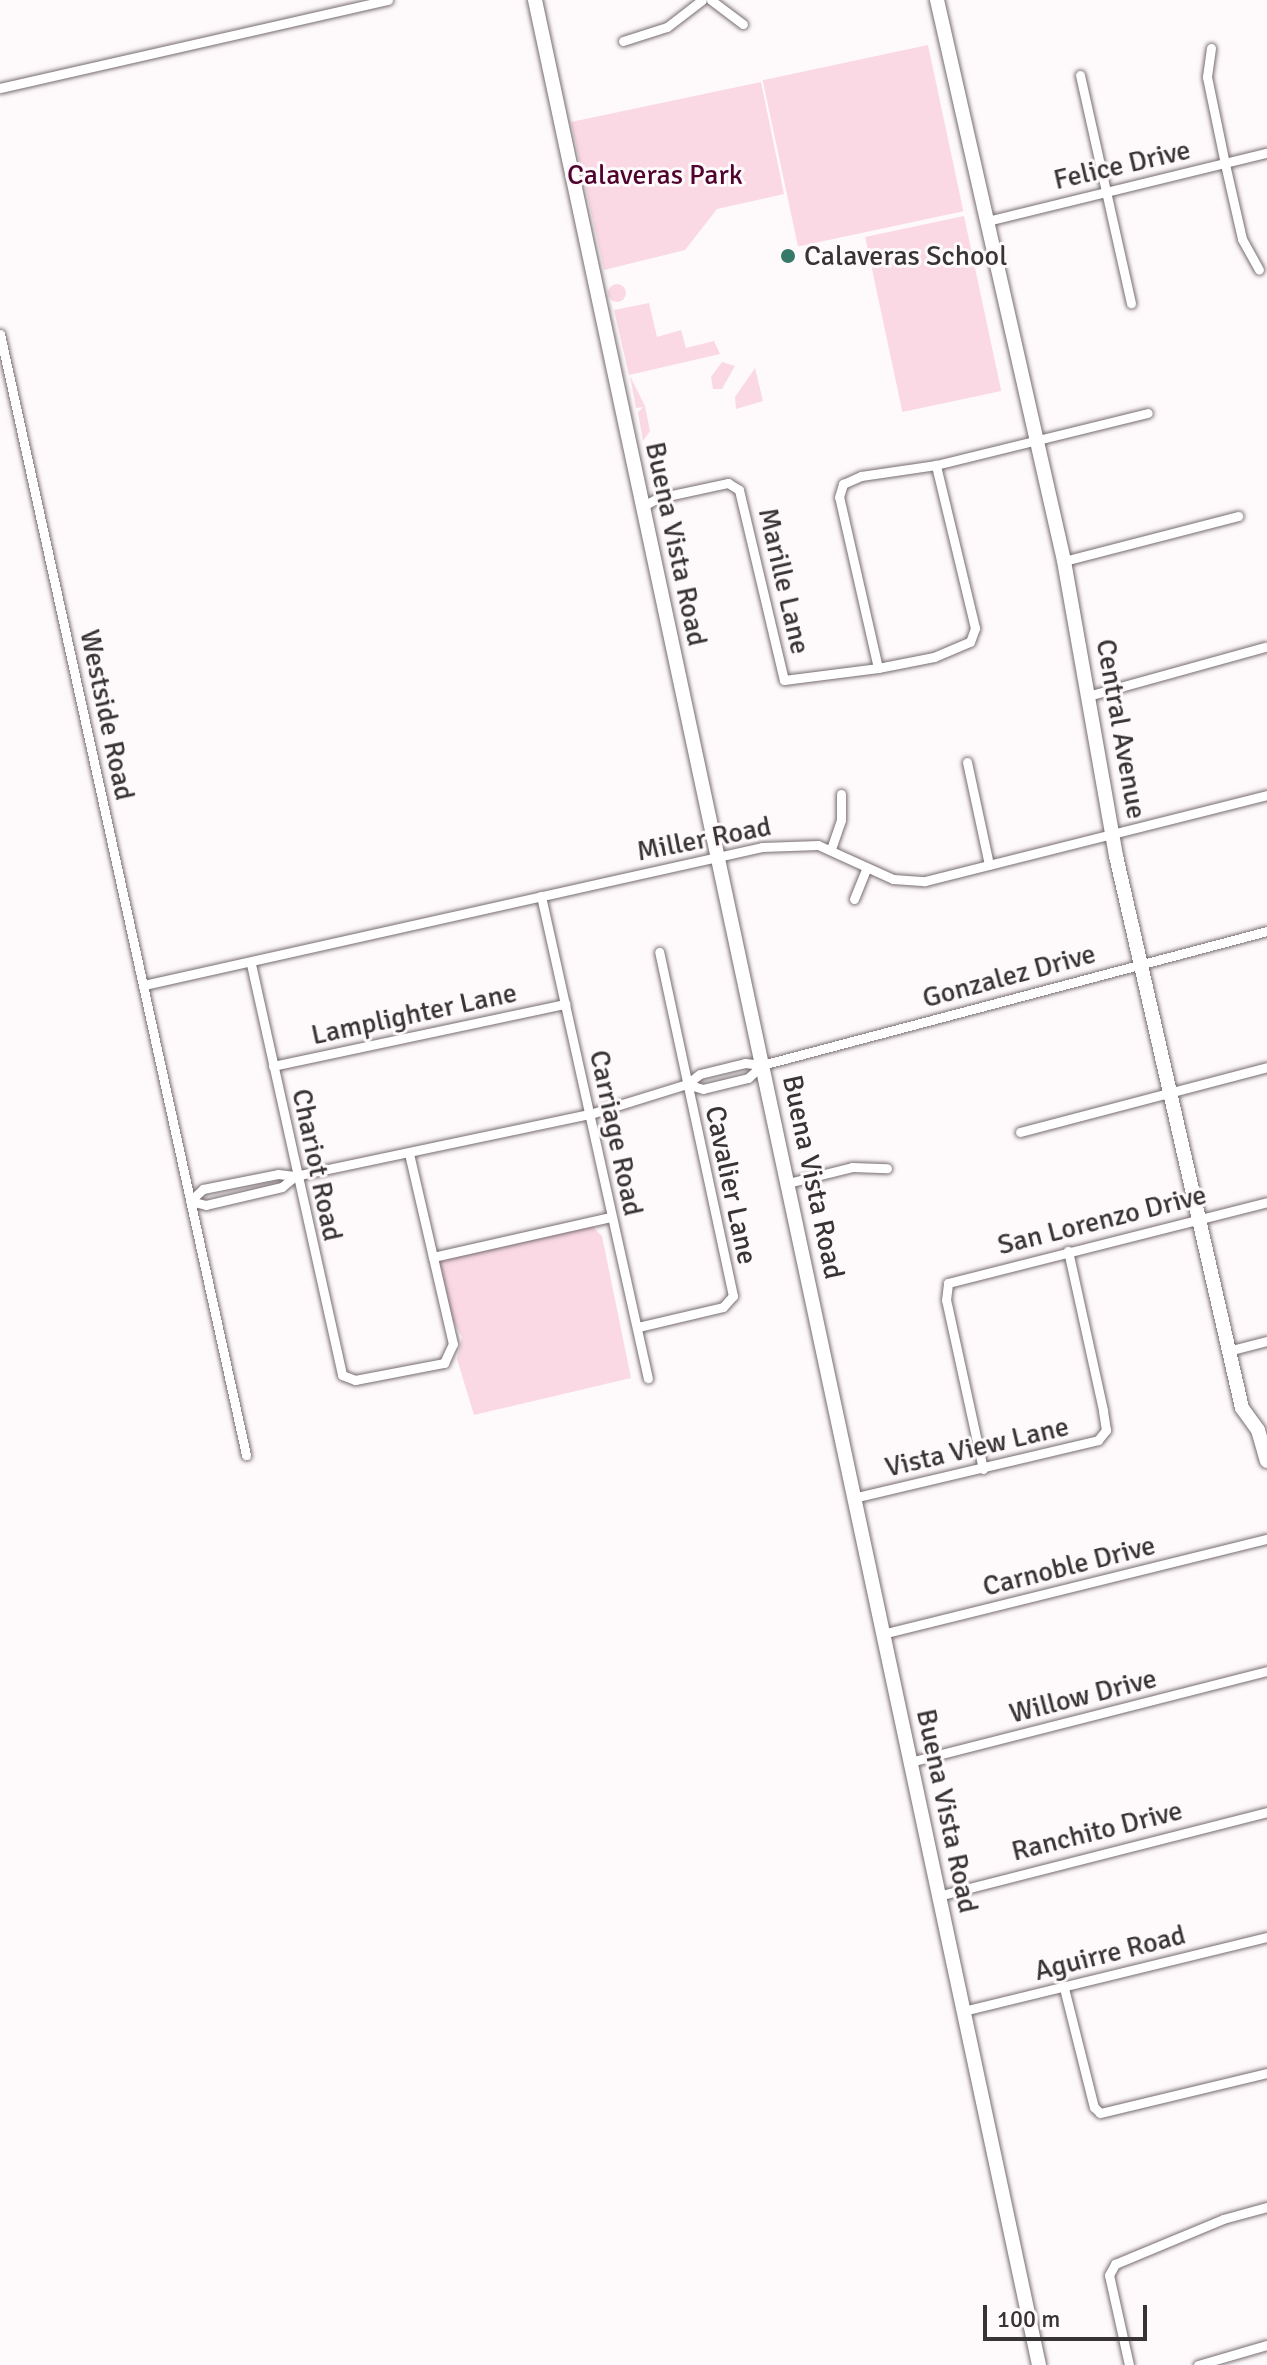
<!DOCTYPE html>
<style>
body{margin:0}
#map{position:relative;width:1267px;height:2365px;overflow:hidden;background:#fef9fa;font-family:Signika,sans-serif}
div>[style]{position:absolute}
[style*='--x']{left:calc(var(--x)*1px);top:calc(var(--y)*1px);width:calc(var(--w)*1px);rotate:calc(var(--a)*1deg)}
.green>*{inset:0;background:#fad9e4;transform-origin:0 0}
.round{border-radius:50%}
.roads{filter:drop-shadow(0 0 2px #766c6f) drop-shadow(0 0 2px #766c6f)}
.street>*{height:9px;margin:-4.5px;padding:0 4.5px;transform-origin:4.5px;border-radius:4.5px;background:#fff}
.secondary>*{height:14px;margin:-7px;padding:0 7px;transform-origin:7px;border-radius:7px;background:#fff}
.dots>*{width:22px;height:22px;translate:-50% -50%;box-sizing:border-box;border:4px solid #fef9fa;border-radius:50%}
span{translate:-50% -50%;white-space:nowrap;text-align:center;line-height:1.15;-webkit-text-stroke:6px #fef9fa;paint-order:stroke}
.street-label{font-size:28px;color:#383335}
.park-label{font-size:28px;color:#50042d}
.poi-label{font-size:28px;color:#383335}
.left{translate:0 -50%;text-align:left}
.scale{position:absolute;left:983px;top:2305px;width:164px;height:36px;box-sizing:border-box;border:4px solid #383335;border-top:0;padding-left:10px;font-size:24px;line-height:28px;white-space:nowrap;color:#383335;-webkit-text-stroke:6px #fef9fa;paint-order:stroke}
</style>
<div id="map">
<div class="green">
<i style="left:928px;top:45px;width:170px;height:169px;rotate:78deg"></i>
<i style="clip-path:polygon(761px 82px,784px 194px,717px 209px,685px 250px,604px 270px,571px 122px)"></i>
<i style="left:964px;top:216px;width:179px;height:101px;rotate:78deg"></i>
<i class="round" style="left:608px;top:284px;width:18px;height:18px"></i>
<i style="clip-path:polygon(649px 303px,657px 337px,681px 330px,686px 348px,714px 341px,720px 354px,629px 375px,614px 310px)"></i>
<i style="clip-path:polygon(722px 362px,735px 366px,722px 389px,713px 389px,711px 377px)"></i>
<i style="clip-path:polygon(755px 368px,763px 401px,736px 409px,735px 397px)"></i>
<i style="clip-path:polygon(630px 376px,645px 406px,650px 431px,643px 441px,638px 412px,643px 407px,636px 408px)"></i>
<i style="clip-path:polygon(592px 1226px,602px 1236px,631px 1378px,474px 1415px,457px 1359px,462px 1337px,449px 1314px,437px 1261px)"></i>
</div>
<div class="roads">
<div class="street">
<i style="--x:711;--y:0;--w:40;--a:37"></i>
<i style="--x:623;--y:41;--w:46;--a:-17.7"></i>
<i style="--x:667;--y:27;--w:44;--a:-37.6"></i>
<i style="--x:1211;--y:48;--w:29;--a:98"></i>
<i style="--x:1207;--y:77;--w:89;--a:78.3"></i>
<i style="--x:1225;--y:164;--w:77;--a:77.2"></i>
<i style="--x:1242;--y:239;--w:35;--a:61"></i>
<i style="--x:1080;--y:75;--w:234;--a:77.4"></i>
<i style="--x:0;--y:88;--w:398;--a:-12.8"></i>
<i style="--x:987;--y:221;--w:288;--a:-13.7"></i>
<i style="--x:0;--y:334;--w:1148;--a:77.62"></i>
<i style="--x:643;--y:506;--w:17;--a:-28"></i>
<i style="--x:658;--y:498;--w:72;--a:-12.1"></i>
<i style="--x:728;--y:483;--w:13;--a:32"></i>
<i style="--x:739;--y:490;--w:195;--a:76.7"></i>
<i style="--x:784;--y:680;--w:95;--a:-7.3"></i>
<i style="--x:878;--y:668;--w:57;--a:-11.1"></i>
<i style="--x:934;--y:657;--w:39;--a:-23"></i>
<i style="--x:970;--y:642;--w:15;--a:-70"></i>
<i style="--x:975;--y:628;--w:168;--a:-103.5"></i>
<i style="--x:1064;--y:561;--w:180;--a:-14.5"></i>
<i style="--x:878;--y:668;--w:175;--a:-102.8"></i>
<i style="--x:839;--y:497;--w:14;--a:-73"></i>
<i style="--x:843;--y:484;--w:20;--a:-24"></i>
<i style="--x:861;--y:476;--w:76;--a:-8.3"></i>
<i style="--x:936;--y:465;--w:218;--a:-13.8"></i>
<i style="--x:1088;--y:696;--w:184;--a:-15.5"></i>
<i style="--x:967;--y:762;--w:105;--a:77.9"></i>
<i style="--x:831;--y:849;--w:31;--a:-71"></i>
<i style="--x:841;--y:820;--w:26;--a:-90"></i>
<i style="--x:541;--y:896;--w:494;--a:77.5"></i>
<i style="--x:854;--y:899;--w:32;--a:-68"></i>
<i style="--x:251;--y:964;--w:421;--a:77.5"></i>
<i style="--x:342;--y:1375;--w:14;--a:21"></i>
<i style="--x:355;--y:1380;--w:91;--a:-10.8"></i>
<i style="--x:444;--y:1363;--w:21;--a:-65"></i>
<i style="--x:453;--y:1344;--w:195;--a:-103"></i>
<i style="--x:144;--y:985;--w:633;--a:-12.59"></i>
<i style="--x:762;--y:847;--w:56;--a:-2"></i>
<i style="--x:818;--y:845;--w:82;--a:24.4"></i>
<i style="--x:893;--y:879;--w:32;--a:4"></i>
<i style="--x:925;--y:881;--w:353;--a:-14.1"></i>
<i style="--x:762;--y:1065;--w:19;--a:137"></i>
<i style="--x:748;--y:1078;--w:46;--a:166.3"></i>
<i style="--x:703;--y:1089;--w:17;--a:-163"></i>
<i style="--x:687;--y:1084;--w:16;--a:-38"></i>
<i style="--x:700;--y:1074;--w:46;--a:-13.7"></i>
<i style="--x:745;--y:1063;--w:17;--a:7"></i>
<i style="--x:762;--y:1065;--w:522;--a:-14.86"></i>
<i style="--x:273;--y:1066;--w:299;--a:-12"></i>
<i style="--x:1020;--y:1132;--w:255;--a:-14.7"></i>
<i style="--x:278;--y:1174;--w:17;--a:7"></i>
<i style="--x:295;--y:1176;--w:17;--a:140"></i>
<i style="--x:282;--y:1187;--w:78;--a:166.7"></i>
<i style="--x:206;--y:1205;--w:16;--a:-166"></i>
<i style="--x:190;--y:1201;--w:18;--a:-43"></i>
<i style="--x:203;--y:1189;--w:76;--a:-11.3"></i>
<i style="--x:295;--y:1176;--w:301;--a:-11.9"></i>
<i style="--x:590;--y:1114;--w:102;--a:-17.2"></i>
<i style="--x:788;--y:1183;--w:66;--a:-14"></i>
<i style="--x:852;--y:1167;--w:35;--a:2"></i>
<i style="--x:433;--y:1257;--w:182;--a:-12.7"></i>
<i style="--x:638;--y:1327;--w:87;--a:-13.2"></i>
<i style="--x:723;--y:1307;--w:15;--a:-48"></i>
<i style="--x:733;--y:1296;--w:352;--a:-102.1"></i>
<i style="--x:1228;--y:1351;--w:40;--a:-14.4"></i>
<i style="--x:983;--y:1469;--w:173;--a:-102.3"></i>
<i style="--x:946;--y:1300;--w:17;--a:-83"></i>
<i style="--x:948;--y:1283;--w:329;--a:-14.2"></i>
<i style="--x:853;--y:1498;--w:252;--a:-13.3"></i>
<i style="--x:1098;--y:1440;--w:13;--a:-51"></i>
<i style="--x:1106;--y:1430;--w:20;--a:-99"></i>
<i style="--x:1103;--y:1410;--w:163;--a:-102.4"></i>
<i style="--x:882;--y:1634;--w:397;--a:-13.9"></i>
<i style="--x:910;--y:1762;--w:368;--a:-14.3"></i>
<i style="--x:938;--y:1896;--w:340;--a:-14.3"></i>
<i style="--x:1064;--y:1988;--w:123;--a:75.9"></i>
<i style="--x:1094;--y:2107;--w:8;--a:45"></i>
<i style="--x:1100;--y:2113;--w:172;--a:-13.5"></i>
<i style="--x:963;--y:2011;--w:313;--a:-13.7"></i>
<i style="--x:1129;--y:2365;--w:92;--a:-102.5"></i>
<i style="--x:1109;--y:2275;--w:13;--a:-61"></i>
<i style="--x:1115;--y:2264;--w:117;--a:-22.6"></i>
<i style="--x:1223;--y:2219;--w:46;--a:-15.3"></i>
<i style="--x:1198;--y:2365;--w:72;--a:-16.2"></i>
</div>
<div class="secondary">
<i style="--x:535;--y:0;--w:2418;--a:77.97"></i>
<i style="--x:937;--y:0;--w:575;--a:77.24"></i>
<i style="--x:1064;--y:561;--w:300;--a:80"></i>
<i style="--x:1116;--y:856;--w:566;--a:77.14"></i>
<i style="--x:1242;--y:1408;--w:27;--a:54"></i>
<i style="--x:1258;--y:1430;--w:32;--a:74"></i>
</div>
</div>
<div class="dots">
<i style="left:788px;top:256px;background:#377969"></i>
</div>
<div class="street-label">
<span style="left:1122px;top:165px;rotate:-13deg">Felice Drive</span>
<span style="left:676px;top:544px;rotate:78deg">Buena Vista Road</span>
<span style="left:784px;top:581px;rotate:77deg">Marille Lane</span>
<span style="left:107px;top:715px;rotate:78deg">Westside Road</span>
<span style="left:1121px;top:729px;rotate:80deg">Central Avenue</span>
<span style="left:704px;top:839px;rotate:-11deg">Miller Road</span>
<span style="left:1009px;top:976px;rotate:-15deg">Gonzalez Drive</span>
<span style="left:414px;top:1014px;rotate:-12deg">Lamplighter Lane</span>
<span style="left:616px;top:1133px;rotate:78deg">Carriage Road</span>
<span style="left:317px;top:1165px;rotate:78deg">Chariot Road</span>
<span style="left:813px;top:1177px;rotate:78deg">Buena Vista Road</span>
<span style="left:731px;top:1185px;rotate:78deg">Cavalier Lane</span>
<span style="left:1102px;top:1220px;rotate:-14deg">San Lorenzo Drive</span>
<span style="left:977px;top:1447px;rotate:-13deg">Vista View Lane</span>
<span style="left:1069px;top:1566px;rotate:-14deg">Carnoble Drive</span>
<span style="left:1083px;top:1696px;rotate:-14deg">Willow Drive</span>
<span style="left:947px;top:1811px;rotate:78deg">Buena Vista Road</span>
<span style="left:1097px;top:1831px;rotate:-14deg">Ranchito Drive</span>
<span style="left:1110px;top:1953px;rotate:-14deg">Aguirre Road</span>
</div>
<div class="park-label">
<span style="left:655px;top:175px">Calaveras Park</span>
</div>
<div class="poi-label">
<span class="left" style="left:804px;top:256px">Calaveras School</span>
</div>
<div class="scale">100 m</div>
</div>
